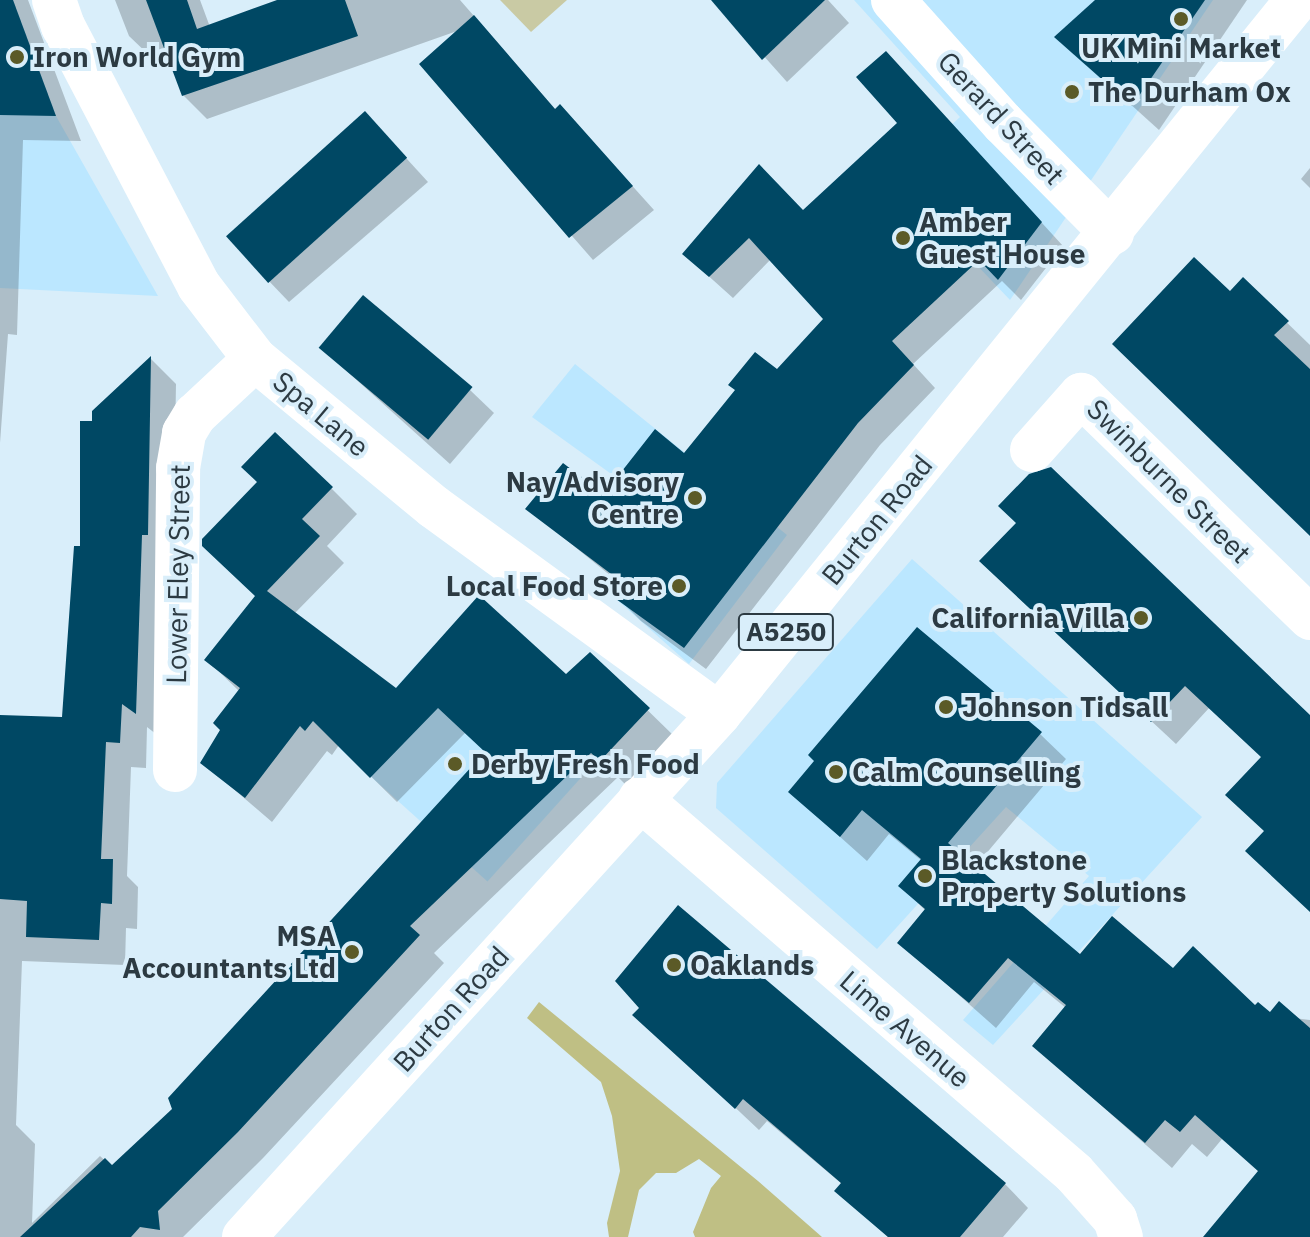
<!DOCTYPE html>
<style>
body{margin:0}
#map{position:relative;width:1310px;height:1237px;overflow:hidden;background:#d9eefa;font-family:"IBM Plex Sans",sans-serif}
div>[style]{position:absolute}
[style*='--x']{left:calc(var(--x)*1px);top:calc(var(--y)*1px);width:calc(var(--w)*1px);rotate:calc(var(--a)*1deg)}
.built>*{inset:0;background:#bbe7ff;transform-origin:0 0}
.green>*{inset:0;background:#c9caa4}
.forest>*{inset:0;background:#bfbf84}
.shadow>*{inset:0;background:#0003}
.building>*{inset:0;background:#004864;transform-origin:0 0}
.minor>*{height:44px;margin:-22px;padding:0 22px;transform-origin:22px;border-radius:22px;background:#fff}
.major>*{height:44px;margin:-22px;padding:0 22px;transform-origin:22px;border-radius:22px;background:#fff}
.dots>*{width:22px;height:22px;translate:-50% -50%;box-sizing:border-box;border:4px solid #d9eefa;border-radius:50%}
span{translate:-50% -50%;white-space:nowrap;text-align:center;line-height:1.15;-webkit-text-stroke:8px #d9eefa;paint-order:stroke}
.shield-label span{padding:2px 6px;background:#d9eefa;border:2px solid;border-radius:6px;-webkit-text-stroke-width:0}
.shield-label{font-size:26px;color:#2c3a42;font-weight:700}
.poi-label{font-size:28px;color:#2c3a42;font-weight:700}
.left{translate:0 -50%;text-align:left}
.right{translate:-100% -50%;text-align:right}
.street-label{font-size:28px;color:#2c3a42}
</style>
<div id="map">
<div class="built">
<i style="clip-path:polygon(0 0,13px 0,56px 116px,158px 296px,0 288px)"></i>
<i style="clip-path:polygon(854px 0,1213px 0,1010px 300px,894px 178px,960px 117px)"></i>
<i style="clip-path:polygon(575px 364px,787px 535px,689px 664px,616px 599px,678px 522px,532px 417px)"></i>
<i style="clip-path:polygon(912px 559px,1202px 817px,993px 1045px,963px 1020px,1089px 876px,1006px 807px,877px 949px,716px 808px,717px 783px)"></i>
<i style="left:434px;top:645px;width:198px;height:140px;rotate:42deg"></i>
</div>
<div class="green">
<i style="clip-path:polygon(500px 0,567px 0,531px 32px)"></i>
</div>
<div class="forest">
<i style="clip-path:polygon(539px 1002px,758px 1181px,822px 1237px,695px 1237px,693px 1232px,711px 1188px,721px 1176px,699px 1159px,676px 1173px,656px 1173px,639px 1190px,628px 1237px,609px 1237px,607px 1223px,620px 1171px,612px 1116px,601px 1082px,527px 1018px)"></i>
</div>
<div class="shadow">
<i style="clip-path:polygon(0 0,28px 0,81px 141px,23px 140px,17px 335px,8px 334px,0 443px)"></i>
<i style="clip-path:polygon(115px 0,200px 0,210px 27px,284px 0,460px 0,556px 110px,582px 130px,654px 210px,593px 260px,422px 64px,460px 30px,207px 119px,183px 95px,168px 54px,153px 59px,129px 36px)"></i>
<i style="clip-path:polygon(714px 0,828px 0,849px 23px,787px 82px)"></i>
<i style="clip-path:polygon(1098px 0,1247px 0,1159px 130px,1056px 37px)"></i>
<i style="clip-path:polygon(908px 76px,1063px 246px,1021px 300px,1002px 281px,913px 364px,935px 388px,880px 445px,706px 669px,641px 621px,619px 599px,627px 589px,528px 509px,604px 496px,685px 456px,737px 391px,777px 372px,826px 319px,771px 259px,733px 298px,684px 254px,803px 213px,900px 123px)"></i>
<i style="clip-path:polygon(365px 113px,428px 182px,289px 302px,266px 278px)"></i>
<i style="clip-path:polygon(1310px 168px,1310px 188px,1301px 179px)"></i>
<i style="clip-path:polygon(1243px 280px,1310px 345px,1310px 534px,1230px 293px)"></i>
<i style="clip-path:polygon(320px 347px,470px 390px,494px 413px,450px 464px)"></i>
<i style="clip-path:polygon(151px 359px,176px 384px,173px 560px,161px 738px,147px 727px,146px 768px,131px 767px,127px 876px,138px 887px,137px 929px,126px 928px,125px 965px,22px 961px,16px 1125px,35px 1144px,32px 1223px,100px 1156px,112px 1167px,174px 1109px,487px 753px,466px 732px,397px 802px,339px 745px,332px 755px,327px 751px,272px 822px,203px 763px,240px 692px,207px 660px,257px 597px,231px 571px,331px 488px,357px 514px,327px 546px,344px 563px,294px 614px,396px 691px,566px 677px,590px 654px,674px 736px,627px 786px,618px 777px,434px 953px,444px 963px,264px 1157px,183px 1237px,0 1237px,0 717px,64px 719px,94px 423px)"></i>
<i style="clip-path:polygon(1005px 585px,1310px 717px,1310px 911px,1266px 832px,1263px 757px,1210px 707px,1176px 744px)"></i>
<i style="clip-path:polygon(1040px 734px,1066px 759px,974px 868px,1080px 957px,1173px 971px,1270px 1015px,1310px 1020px,1310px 1237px,1231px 1237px,1259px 1172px,1222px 1139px,1207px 1157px,1192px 1144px,1172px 1168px,1034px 1046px,1066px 1008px,1034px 982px,996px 1028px,899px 942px,926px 911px,900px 886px,922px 861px,889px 834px,867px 861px,790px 792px)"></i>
<i style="clip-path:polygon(689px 1064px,1005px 1184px,1028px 1208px,1003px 1237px,888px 1237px,837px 1191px,842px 1184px,767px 1121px,759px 1130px)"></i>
</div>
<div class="building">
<i style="clip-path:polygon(0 0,13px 0,56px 116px,0 115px)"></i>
<i style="clip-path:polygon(146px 0,187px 0,197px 29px,277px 0,345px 0,358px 36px,182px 96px)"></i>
<i style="clip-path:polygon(711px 0,825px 0,762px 60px)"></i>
<i style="clip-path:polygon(1095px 0,1205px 0,1132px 106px,1054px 37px)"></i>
<i style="clip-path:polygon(474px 15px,555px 109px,560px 104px,633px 186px,569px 238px,419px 64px)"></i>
<i style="clip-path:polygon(886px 51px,1042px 222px,998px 280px,979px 260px,892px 341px,914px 365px,858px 423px,684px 648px,616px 599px,627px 586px,525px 509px,563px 463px,604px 494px,655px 429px,684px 453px,735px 390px,728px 385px,755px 352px,777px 369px,823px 319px,749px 238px,709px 277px,682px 254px,759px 164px,803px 210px,897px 123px,856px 77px)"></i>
<i style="left:365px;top:111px;width:63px;height:187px;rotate:48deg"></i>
<i style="clip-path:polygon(1194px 257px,1230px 291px,1243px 277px,1289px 321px,1274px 335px,1310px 369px,1310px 536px,1112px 344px)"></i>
<i style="left:363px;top:295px;width:143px;height:69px;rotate:40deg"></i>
<i style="clip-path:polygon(151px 356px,148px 535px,142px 535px,136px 714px,122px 704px,120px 743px,106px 742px,101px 859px,113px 859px,112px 904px,101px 903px,99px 940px,26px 937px,27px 901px,0 899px,0 715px,62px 717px,74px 546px,80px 546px,80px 421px,92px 421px,92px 411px)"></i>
<i style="clip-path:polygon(275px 432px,333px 487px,302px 519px,320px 536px,267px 591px,396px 688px,479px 595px,566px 674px,590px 652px,650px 708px,600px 761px,591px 753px,410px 926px,420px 935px,238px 1132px,158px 1211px,160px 1230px,140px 1227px,131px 1237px,20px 1237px,105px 1158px,112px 1165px,172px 1109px,168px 1098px,485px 752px,438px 708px,370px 778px,313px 721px,305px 731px,300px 726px,245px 798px,200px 763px,220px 730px,213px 723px,240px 688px,204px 660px,255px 596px,202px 546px,202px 539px,257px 482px,241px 467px)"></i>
<i style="clip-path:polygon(1051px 467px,1310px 715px,1310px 912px,1245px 851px,1264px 831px,1225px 795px,1261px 757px,1185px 686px,1151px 722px,979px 561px,1016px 523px,998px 506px,1029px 474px)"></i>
<i style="clip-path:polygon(917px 627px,1042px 732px,948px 843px,1080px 954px,1112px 916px,1173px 968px,1193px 946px,1255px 1005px,1258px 1002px,1270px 1012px,1279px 1001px,1310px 1028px,1310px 1237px,1203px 1237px,1258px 1171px,1195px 1115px,1180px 1132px,1165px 1120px,1145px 1143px,1032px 1046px,1066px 1005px,1008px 958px,969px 1003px,897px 943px,925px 909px,898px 886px,921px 859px,862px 810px,840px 837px,788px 792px,814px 761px,808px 755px)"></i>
<i style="clip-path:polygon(678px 905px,1006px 1183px,960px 1237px,888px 1237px,834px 1191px,841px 1183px,743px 1099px,735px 1109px,632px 1015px,639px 1008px,615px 981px)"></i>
</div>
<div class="minor">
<i style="--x:54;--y:0;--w:28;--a:71"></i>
<i style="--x:63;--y:26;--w:293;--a:62.4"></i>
<i style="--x:199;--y:286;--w:92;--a:52.5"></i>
<i style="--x:255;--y:359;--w:232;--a:39.6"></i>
<i style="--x:434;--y:507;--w:352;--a:36"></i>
<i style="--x:893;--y:0;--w:165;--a:48.2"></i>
<i style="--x:1003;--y:123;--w:155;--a:45.3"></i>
<i style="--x:1032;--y:450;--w:74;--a:-48.3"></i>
<i style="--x:1081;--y:395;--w:320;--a:44.2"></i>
<i style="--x:175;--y:770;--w:302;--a:-89.4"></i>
<i style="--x:178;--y:468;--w:36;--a:-80"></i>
<i style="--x:184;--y:433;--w:21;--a:-59"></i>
<i style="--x:195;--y:415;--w:82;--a:-43"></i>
<i style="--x:640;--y:799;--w:573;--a:40.75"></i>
<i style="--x:1074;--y:1173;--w:62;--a:48.3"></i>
<i style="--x:1115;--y:1219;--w:19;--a:72"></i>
</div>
<div class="major">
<i style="--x:244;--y:1237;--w:707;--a:-47.75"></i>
<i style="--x:719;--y:714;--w:919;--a:-51.01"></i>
</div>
<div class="dots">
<i style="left:1181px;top:19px;background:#5b5a27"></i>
<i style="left:17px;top:57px;background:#5b5a27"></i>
<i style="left:1072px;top:92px;background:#5b5a27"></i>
<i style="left:903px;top:238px;background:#5b5a27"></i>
<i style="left:695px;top:498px;background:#5b5a27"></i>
<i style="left:679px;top:586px;background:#5b5a27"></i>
<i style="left:1141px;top:618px;background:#5b5a27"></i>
<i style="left:946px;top:707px;background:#5b5a27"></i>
<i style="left:455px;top:764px;background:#5b5a27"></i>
<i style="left:836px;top:772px;background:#5b5a27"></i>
<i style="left:925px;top:876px;background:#5b5a27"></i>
<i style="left:352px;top:952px;background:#5b5a27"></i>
<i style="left:674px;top:965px;background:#5b5a27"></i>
</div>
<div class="shield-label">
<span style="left:786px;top:632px">A5250</span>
</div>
<div class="poi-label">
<span style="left:1181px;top:48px">UK Mini Market</span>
<span class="left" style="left:33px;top:57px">Iron World Gym</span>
<span class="left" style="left:1088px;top:92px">The Durham Ox</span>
<span class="left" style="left:919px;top:238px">Amber<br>Guest House</span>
<span class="right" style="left:679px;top:498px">Nay Advisory<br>Centre</span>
<span class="right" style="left:663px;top:586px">Local Food Store</span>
<span class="right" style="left:1125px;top:618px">California Villa</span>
<span class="left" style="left:962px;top:707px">Johnson Tidsall</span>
<span class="left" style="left:471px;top:764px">Derby Fresh Food</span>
<span class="left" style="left:852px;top:772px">Calm Counselling</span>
<span class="left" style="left:941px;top:876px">Blackstone<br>Property Solutions</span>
<span class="right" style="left:336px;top:952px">MSA<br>Accountants Ltd</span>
<span class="left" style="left:690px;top:965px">Oaklands</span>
</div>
<div class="street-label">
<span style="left:1001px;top:118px;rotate:47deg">Gerard Street</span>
<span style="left:321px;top:414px;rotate:40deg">Spa Lane</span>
<span style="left:1169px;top:481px;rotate:45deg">Swinburne Street</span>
<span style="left:877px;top:520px;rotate:-51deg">Burton Road</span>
<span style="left:178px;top:574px;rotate:-89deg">Lower Eley Street</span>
<span style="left:451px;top:1009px;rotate:-48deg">Burton Road</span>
<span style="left:905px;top:1029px;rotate:41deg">Lime Avenue</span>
</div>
</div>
